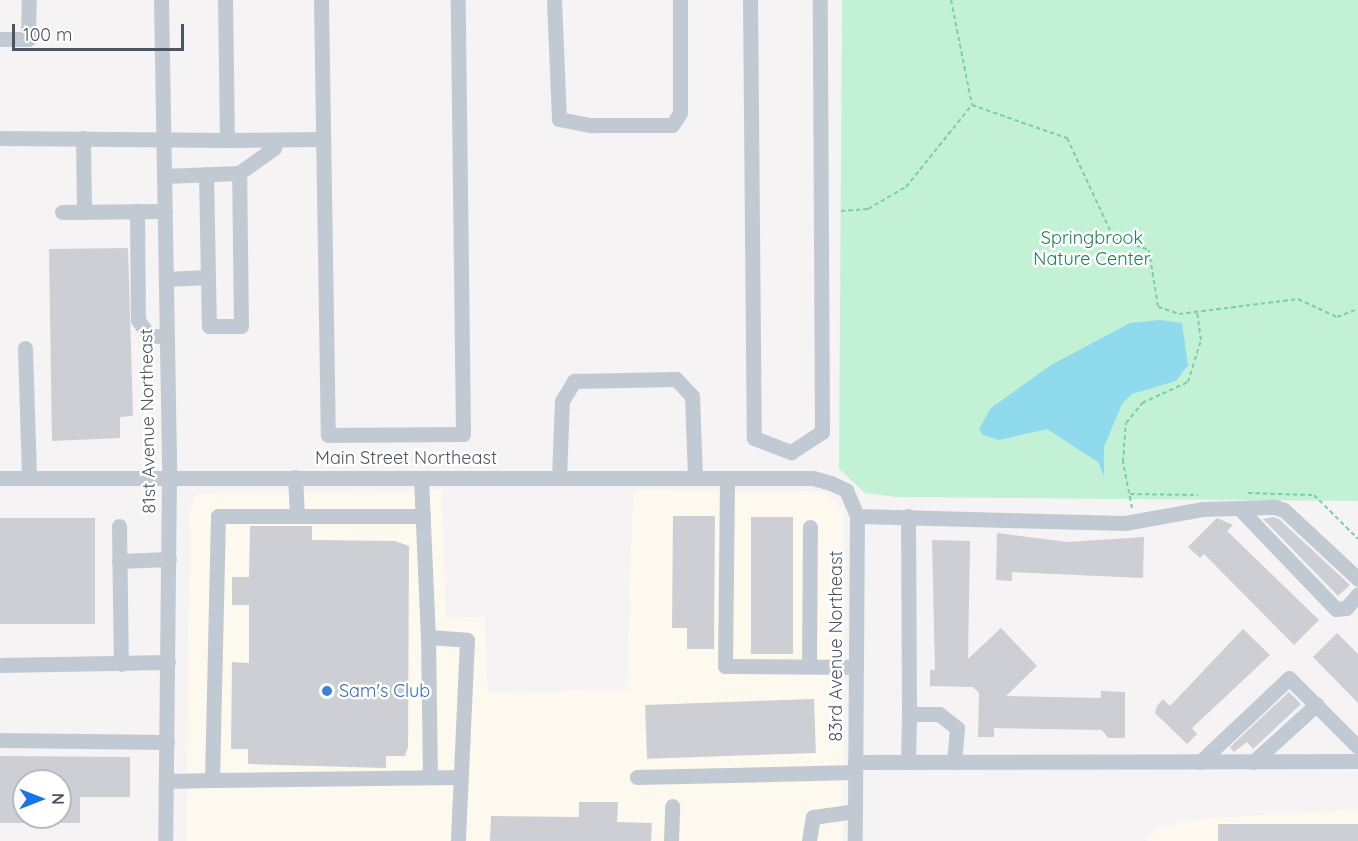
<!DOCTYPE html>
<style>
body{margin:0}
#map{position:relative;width:1358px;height:841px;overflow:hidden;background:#f5f3f3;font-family:Quicksand,sans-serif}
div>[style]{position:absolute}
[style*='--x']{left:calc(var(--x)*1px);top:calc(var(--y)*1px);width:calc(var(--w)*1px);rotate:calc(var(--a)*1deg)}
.commercial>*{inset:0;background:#fdf9ef}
.green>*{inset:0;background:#c3f1d5}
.water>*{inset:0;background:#90daee}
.building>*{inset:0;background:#cdcfd5;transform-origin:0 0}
.path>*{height:2px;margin-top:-1px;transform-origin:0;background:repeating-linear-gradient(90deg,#7ad0a6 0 4.5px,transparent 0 7.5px)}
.minor>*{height:15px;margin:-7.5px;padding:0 7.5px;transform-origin:7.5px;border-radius:7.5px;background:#c1cad2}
.dots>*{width:16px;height:16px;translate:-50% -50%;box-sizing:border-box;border:3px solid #fff;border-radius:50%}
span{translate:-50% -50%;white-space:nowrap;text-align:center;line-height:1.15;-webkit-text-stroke:5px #fff;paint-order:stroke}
.park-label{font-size:18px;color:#17864f}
.street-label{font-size:18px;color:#4a5661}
.shop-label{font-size:18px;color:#366cbe}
.left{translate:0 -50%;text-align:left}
.north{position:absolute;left:12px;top:769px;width:60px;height:60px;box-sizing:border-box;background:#fff;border:2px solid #b7bbc0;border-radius:50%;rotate:90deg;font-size:16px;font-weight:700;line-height:24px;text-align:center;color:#4a5661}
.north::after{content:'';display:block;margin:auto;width:21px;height:27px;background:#1a73e8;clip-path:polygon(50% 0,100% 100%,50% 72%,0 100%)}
.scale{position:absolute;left:12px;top:24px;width:172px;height:27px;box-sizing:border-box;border:3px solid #4a5661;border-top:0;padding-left:8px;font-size:18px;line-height:21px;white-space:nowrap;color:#4a5661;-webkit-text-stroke:4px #fff;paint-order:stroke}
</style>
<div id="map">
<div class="commercial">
<i style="clip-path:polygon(442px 490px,446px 618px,485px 616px,488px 692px,627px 689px,633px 490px,822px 491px,844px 510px,843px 841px,186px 841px,190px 510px,196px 494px)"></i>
<i style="clip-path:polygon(1358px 809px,1358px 841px,1146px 841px,1160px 827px,1195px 819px)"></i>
</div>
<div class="green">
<i style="clip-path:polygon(842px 0,1358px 0,1358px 501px,897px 497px,865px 493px,839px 469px)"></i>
</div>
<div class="water">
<i style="clip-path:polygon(1160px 320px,1182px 323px,1188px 365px,1176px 381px,1132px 394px,1122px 404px,1104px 447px,1104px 476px,1098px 462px,1047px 429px,999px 440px,983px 435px,979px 429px,991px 408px,1051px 365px,1130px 323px)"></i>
</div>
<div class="building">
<i style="clip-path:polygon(128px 248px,133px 416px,120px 417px,120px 438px,52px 441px,49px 249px)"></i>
<i style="clip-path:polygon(673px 516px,715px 516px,714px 649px,687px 649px,687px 628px,672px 628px)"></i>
<i style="left:751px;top:517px;width:42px;height:137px"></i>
<i style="clip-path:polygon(1273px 517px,1279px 519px,1350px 585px,1338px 596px,1263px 519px)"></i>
<i style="left:95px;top:518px;width:106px;height:95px;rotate:90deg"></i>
<i style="clip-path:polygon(1217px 518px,1233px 525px,1227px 531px,1319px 620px,1294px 645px,1204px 554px,1200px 558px,1188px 547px)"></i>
<i style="clip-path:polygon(250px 526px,312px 526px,312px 540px,395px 541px,409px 546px,408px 747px,405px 756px,386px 756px,386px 768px,248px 764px,248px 749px,231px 749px,232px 662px,249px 663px,249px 605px,232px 605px,232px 577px,249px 577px)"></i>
<i style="clip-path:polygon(997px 533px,1068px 542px,1144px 537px,1143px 578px,1012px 572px,1012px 581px,996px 580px)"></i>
<i style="clip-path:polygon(932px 540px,970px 541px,968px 659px,1001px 628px,1037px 666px,1006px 696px,1101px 698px,1101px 691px,1125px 692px,1125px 738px,1108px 738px,1102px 730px,994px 728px,994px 737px,978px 737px,979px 693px,973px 687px,930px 686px,930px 670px,935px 670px)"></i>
<i style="clip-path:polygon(1243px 629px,1270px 655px,1192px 728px,1197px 734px,1187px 744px,1155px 713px,1157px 706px,1163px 699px,1170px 706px)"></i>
<i style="clip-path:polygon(1337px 633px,1358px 654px,1358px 703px,1313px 657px)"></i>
<i style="clip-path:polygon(1289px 692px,1301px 704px,1253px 749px,1247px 742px,1234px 752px,1230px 747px)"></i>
<i style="left:814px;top:699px;width:54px;height:169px;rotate:88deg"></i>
<i style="clip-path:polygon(0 756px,130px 757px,130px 797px,80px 797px,80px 823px,60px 823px,60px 781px,24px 781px,24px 823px,0 823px)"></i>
<i style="clip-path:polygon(579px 802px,618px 802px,617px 822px,652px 823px,651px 841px,490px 841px,491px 816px,579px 817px)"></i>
<i style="left:1218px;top:824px;width:140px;height:17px"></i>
</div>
<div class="path">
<i style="--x:951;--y:0;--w:107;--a:78.7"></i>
<i style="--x:972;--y:105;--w:101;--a:19.2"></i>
<i style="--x:1067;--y:138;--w:111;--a:65"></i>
<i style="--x:1114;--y:239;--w:37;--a:17"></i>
<i style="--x:1149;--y:250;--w:58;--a:81"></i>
<i style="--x:1158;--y:307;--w:22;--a:18"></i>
<i style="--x:1179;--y:314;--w:120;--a:-7.2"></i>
<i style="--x:1298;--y:299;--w:43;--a:24.8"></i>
<i style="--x:1337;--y:317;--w:22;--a:-21"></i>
<i style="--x:841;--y:211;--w:27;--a:-4"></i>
<i style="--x:868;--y:209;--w:44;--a:-30.1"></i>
<i style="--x:906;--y:187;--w:105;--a:-51.2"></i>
<i style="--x:1248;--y:493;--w:66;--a:1.7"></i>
<i style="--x:1314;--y:495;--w:62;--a:45"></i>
<i style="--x:1130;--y:494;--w:68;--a:0.8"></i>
<i style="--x:1132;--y:508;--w:47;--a:-101.1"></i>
<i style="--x:1123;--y:462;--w:39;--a:-86"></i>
<i style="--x:1126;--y:423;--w:26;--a:-51"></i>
<i style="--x:1142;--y:403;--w:51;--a:-24.5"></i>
<i style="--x:1188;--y:382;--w:44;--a:-72.8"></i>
<i style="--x:1201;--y:340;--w:27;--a:-98"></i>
</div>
<div class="minor">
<i style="--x:161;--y:0;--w:477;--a:89"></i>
<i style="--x:169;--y:477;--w:364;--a:90.6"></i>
<i style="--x:321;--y:0;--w:435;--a:89.1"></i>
<i style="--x:328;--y:435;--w:135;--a:-0.4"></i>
<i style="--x:463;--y:434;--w:434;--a:-90.7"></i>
<i style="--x:554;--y:0;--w:119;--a:87.6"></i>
<i style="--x:559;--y:119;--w:33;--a:11"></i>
<i style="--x:591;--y:125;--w:81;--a:0"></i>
<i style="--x:672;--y:125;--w:14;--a:-56"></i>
<i style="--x:680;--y:113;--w:113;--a:-90"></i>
<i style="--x:750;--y:0;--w:438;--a:89.5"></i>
<i style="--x:754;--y:438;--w:40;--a:21"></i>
<i style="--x:0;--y:39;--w:28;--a:0"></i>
<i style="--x:28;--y:39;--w:39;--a:-89"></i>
<i style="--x:0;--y:138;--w:227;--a:0.5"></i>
<i style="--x:227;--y:140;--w:140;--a:-90.8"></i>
<i style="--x:83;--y:138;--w:74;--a:89.2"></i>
<i style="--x:227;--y:140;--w:95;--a:-0.6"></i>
<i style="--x:206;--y:174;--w:152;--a:88.9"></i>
<i style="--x:209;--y:326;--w:32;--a:0"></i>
<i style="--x:241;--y:326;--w:153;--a:-90.7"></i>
<i style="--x:164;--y:176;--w:75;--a:-2.3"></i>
<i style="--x:239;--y:173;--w:43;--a:-35.5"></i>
<i style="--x:274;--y:148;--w:7;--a:-82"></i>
<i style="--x:137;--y:211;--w:109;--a:89.5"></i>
<i style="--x:138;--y:320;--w:19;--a:55"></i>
<i style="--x:149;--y:336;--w:18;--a:0"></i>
<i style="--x:62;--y:212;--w:103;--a:-0.6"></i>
<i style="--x:166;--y:279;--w:42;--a:-2.7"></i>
<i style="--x:25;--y:348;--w:130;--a:88.2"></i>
<i style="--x:791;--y:452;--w:37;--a:-33"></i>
<i style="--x:822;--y:432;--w:432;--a:-90.3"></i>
<i style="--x:295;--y:477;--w:39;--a:87"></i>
<i style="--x:0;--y:478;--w:813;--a:0"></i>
<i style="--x:813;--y:478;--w:19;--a:16"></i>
<i style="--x:831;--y:483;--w:17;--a:25"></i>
<i style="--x:846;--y:490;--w:28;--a:67"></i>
<i style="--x:857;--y:516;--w:325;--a:90.4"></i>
<i style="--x:421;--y:478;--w:159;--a:87.5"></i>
<i style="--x:428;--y:637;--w:39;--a:4"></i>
<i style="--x:467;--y:640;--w:201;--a:92.6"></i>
<i style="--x:559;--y:478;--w:77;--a:-87.8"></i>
<i style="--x:562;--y:401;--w:23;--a:-59"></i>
<i style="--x:574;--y:381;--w:102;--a:-1.1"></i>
<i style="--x:676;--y:379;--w:23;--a:47"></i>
<i style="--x:692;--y:396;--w:82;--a:87.9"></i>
<i style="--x:727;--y:478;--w:188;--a:90.6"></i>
<i style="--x:725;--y:666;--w:131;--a:0.4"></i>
<i style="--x:1239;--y:508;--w:140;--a:46.2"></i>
<i style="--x:1336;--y:609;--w:10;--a:-6"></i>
<i style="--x:1346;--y:608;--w:18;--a:-49"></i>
<i style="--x:857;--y:516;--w:268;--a:1.5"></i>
<i style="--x:1125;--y:523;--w:78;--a:-10.3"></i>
<i style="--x:1202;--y:509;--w:73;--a:-1.6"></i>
<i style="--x:1275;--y:507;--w:9;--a:18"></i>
<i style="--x:1284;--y:510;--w:101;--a:43"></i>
<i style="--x:908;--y:516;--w:198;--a:89.7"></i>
<i style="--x:909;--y:714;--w:30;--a:0"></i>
<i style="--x:939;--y:714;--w:23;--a:38"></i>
<i style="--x:957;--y:728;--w:34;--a:95"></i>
<i style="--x:119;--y:526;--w:138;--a:89.2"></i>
<i style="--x:119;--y:561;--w:50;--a:-2.3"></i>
<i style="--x:428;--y:637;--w:140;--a:89.2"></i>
<i style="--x:0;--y:665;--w:168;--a:-1"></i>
<i style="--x:809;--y:666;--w:139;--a:-89.6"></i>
<i style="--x:0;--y:740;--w:167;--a:0.7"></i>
<i style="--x:855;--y:762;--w:503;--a:-0.11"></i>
<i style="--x:908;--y:762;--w:48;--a:-88.8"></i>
<i style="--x:1200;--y:762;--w:122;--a:-43.3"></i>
<i style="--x:1289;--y:678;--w:98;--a:45"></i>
<i style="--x:1253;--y:762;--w:86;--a:-42.2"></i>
<i style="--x:637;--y:777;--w:218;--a:-1.3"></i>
<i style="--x:212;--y:780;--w:247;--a:-0.7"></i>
<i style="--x:166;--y:781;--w:46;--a:-1.2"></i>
<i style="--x:212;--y:780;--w:264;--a:-88.7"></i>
<i style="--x:218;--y:516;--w:205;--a:0"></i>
<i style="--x:671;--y:841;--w:35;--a:-88"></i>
<i style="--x:809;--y:841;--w:24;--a:-81"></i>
<i style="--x:813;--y:817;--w:42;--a:-8.1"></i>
</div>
<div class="dots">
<i style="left:327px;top:691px;background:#3f7fe0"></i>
</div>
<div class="park-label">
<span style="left:1092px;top:249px">Springbrook<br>Nature Center</span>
</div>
<div class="street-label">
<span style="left:148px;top:421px;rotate:-91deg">81st Avenue Northeast</span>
<span style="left:406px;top:458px">Main Street Northeast</span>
<span style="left:836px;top:646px;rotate:-90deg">83rd Avenue Northeast</span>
</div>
<div class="shop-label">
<span class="left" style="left:339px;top:691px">Sam's Club</span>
</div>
<div class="north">N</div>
<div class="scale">100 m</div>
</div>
